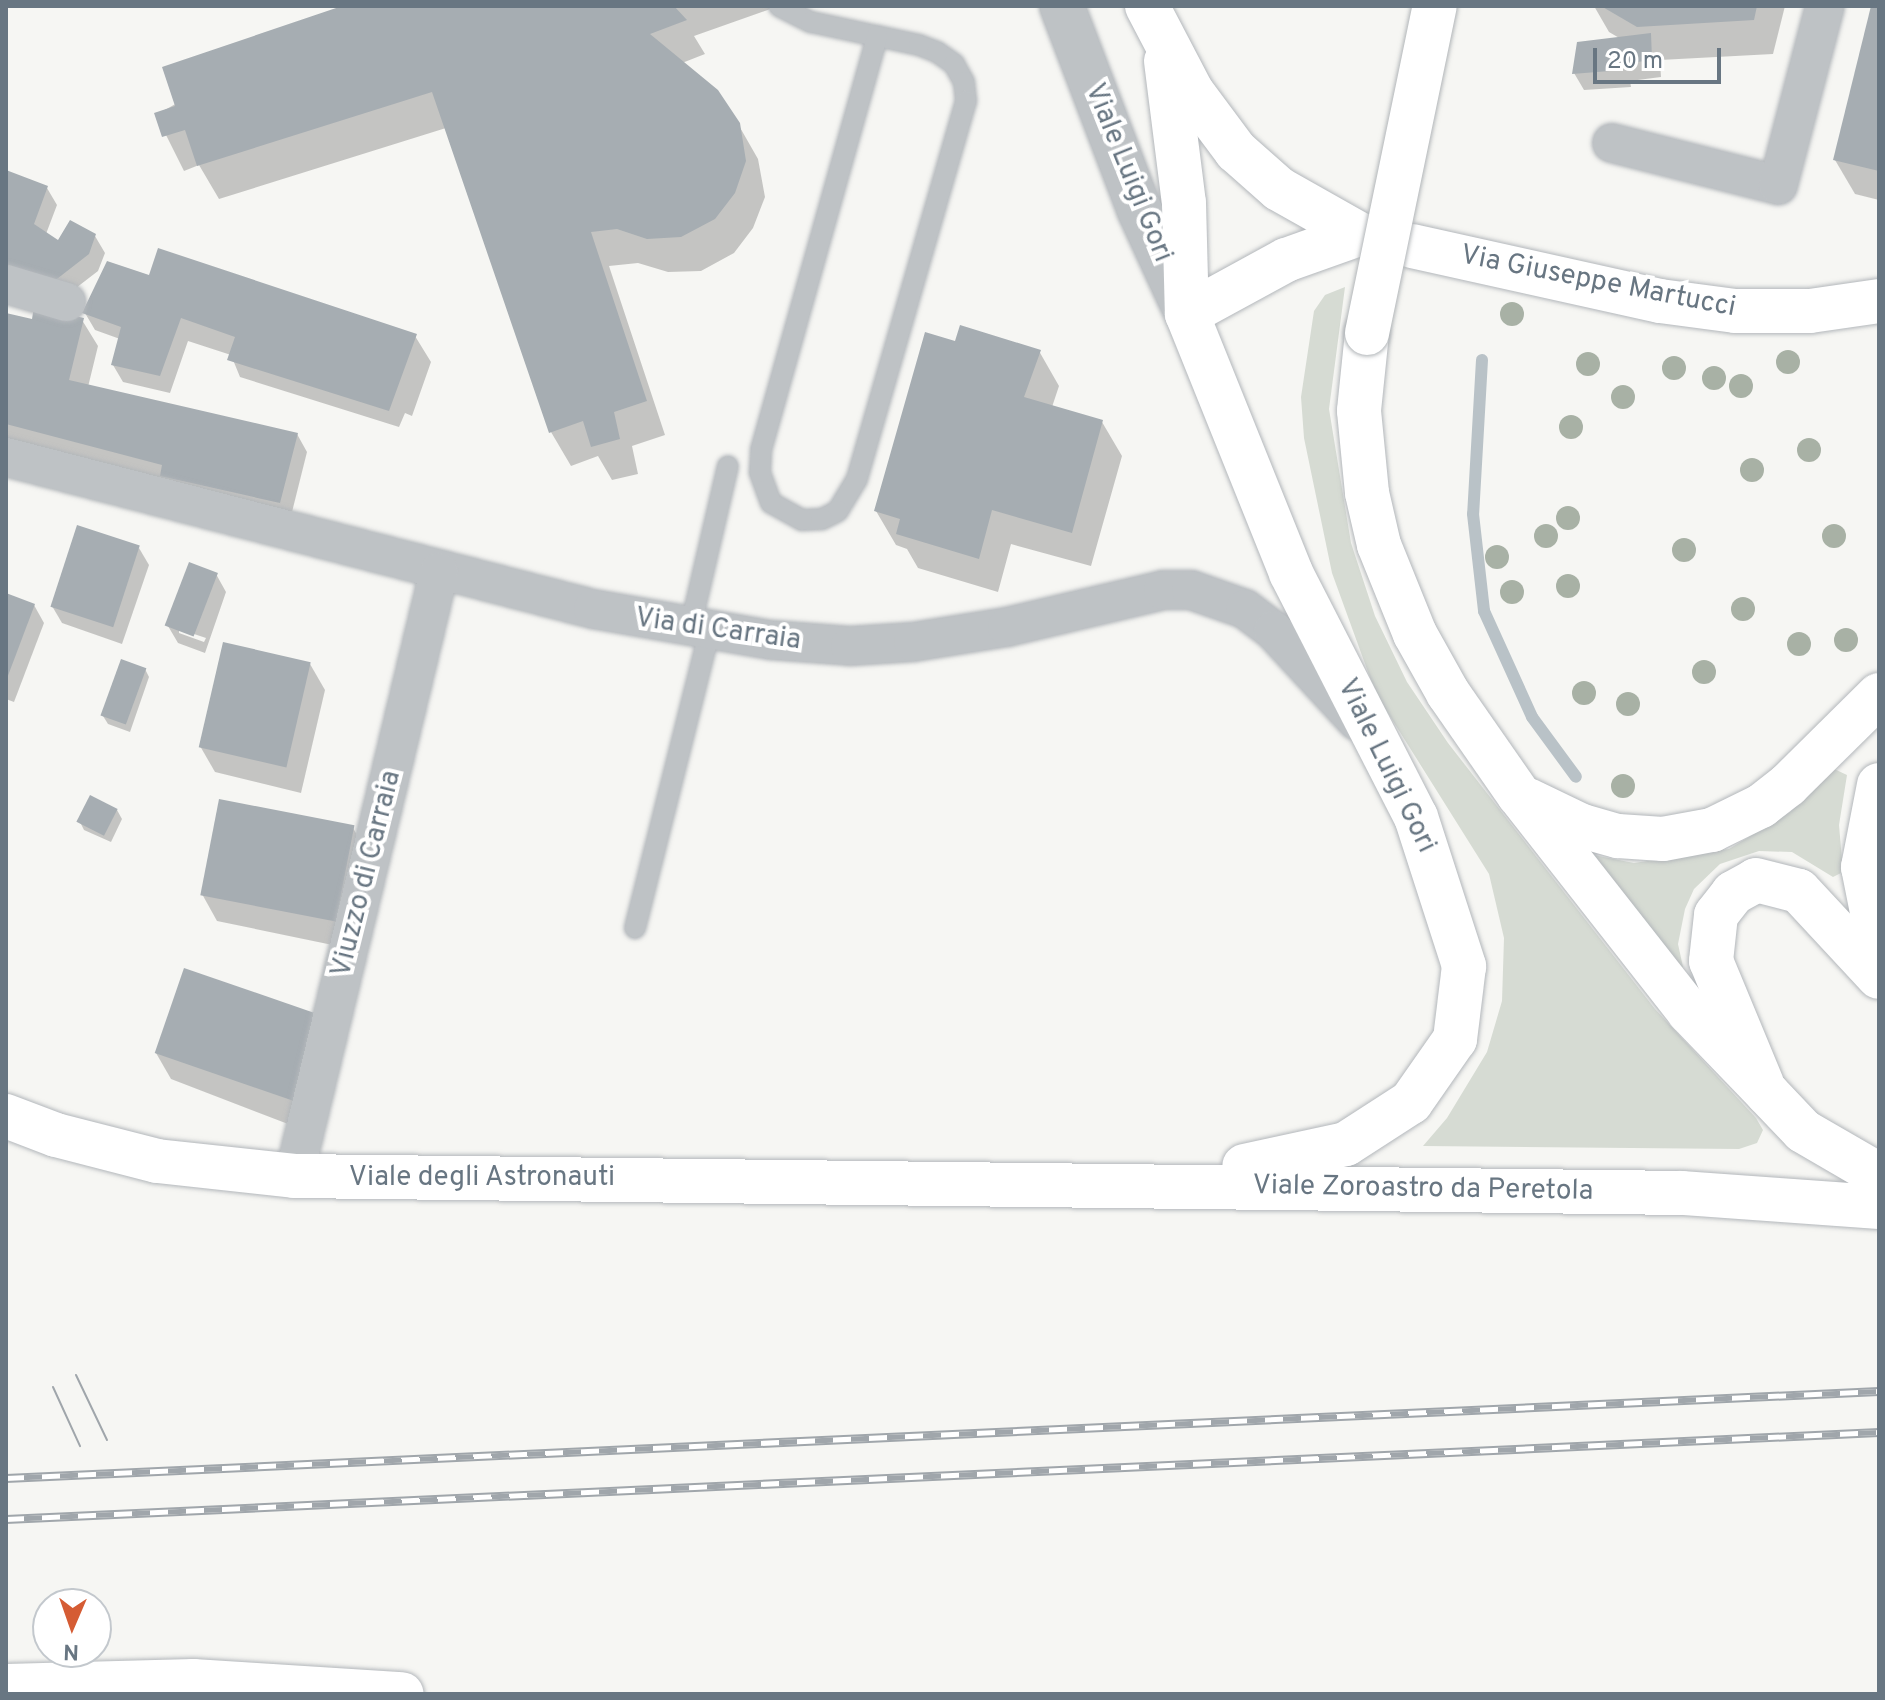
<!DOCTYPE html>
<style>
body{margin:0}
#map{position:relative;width:1885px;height:1700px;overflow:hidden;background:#f6f6f3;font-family:Overpass,sans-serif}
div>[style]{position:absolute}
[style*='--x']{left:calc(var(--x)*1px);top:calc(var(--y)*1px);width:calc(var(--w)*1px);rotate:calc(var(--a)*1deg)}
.green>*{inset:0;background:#d6dbd3}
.shadow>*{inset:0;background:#0003}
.stream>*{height:12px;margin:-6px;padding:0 6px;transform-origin:6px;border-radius:6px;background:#b9c2c7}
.building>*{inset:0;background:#a6adb2;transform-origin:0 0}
.roads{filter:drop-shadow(0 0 2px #b3b7bb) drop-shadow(0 0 2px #b3b7bb)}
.service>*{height:20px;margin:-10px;padding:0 10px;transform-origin:10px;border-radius:10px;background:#bec2c5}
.minor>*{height:38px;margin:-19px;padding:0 19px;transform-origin:19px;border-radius:19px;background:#bec2c5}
.tertiary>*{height:44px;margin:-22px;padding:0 22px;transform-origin:22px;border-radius:22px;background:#bec2c5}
.secondary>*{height:44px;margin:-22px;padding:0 22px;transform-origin:22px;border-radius:22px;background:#fff}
.primary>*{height:44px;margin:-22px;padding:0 22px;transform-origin:22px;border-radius:22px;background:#fff}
.trunk>*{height:44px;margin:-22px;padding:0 22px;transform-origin:22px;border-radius:22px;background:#fff}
.tram>*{height:2px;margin:-1px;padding:0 1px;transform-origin:1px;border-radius:1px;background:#a0a6ab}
.rail>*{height:9px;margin-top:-4.5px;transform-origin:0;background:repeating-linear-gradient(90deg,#fff 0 18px,#a0a6ab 0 36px);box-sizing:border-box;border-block:2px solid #a0a6ab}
.bridges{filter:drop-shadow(0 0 2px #b1b5b8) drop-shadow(0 0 2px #b1b5b8)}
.trunk-bridge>*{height:44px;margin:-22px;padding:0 22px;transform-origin:22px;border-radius:22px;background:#fff}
.trees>*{width:24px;height:24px;margin:-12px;border-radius:50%;background:#a8b1a5}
span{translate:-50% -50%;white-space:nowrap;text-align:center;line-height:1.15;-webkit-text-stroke:8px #fff;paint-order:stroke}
.street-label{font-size:28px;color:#687682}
.frame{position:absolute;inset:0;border:8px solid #687682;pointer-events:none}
.north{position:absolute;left:32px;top:1588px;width:80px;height:80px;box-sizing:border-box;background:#fff;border:2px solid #c3c8cd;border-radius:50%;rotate:182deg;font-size:22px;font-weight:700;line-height:32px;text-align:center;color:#687682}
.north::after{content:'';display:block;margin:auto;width:28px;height:36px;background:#d55c34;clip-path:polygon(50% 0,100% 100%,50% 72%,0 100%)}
.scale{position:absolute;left:1593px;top:48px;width:128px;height:36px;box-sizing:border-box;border:4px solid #687682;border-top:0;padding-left:10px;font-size:24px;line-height:28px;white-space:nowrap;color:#687682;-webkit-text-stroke:6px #fff;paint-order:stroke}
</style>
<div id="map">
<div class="green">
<i style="clip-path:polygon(1345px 287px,1329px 409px,1351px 543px,1375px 616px,1407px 682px,1448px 743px,1655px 1009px,1756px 1118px,1763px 1130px,1757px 1143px,1739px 1149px,1423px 1146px,1447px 1118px,1487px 1052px,1502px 1001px,1504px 938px,1489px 874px,1376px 694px,1332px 573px,1304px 438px,1301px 397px,1314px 311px,1325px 295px)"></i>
<i style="clip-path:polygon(1832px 768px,1847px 775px,1839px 825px,1843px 872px,1833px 877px,1792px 852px,1759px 851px,1720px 864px,1694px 889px,1685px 909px,1678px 944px,1683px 967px,1673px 968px,1588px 854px,1634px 863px,1729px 849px,1790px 812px)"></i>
</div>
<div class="shadow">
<i style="clip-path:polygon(348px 6px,779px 6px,694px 36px,705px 54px,682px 63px,738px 124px,758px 159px,765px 197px,753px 228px,734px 253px,701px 271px,668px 272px,638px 263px,609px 266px,665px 435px,632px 446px,638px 474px,612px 480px,598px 456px,571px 466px,551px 432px,446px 128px,219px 199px,199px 165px,184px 171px,156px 115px)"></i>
<i style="clip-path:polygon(evenodd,1594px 6px,1785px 6px,1773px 54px,1660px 60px,1661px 77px,1630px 81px,1631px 87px,1584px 90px,1574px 73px,1621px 39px,1609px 32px,1594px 6px,1650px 57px,1654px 57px,1655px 70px,1651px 70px,1650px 57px)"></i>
<i style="clip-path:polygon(1874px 6px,1879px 6px,1879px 200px,1855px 194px,1835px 160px)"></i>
<i style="clip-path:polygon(6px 175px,47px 188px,57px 205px,46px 234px,59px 243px,95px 236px,105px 253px,98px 271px,63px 298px)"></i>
<i style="clip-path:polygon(148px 277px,415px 336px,431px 362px,412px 416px,405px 413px,399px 427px,240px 377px,231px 355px,188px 341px,170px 393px,123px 382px,113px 365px,120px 339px,95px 330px,85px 313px)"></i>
<i style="clip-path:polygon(6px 315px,33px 321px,82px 320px,98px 346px,88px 387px,297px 434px,307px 452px,290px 520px,6px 448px)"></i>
<i style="clip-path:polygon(956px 344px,1039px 351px,1059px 386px,1052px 407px,1102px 422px,1122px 456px,1091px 566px,1011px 544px,998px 592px,918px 568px,907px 549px,896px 545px,876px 511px)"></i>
<i style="clip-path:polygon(139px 548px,149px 565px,122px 644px,62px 623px,52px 606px)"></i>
<i style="clip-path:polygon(evenodd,216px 574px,226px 592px,205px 653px,178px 643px,168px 626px,216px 574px,179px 629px,206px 638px,204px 642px,179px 633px,179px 629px)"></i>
<i style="clip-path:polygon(6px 595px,34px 605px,44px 623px,14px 702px,6px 699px)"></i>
<i style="clip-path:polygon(310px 664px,325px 690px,301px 793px,215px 772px,200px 746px)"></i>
<i style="clip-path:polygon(145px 669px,149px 677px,130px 732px,108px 724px,103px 716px)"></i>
<i style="clip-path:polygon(117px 810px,122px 819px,111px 842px,84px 830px,80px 822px)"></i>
<i style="clip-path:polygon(353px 828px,368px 854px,347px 948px,217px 921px,202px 894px)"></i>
<i style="clip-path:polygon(323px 1019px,309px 1132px,171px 1079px,156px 1053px)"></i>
</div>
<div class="stream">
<i style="--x:1482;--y:360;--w:154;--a:93.3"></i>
<i style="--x:1473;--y:514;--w:98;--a:83.5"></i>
<i style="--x:1484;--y:611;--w:116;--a:65.6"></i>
<i style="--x:1532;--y:717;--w:74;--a:53.7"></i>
</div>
<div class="building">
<i style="clip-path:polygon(342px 6px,674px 6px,687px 20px,650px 34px,718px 90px,740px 123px,746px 161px,735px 193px,715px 219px,681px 237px,647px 239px,617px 229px,591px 232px,647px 401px,614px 412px,620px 439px,591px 447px,583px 421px,549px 433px,432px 92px,197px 166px,185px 130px,162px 137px,154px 113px,175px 106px,162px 67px)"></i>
<i style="clip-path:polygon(1601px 6px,1757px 6px,1754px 20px,1637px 27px)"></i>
<i style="clip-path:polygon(1871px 6px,1879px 6px,1879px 171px,1833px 160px)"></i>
<i style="clip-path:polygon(1651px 33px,1652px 60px,1622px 64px,1622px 70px,1572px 74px,1577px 42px)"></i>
<i style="clip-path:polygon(6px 170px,48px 186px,34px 224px,58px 240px,70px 220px,96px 234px,89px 254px,53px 282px,6px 269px)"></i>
<i style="clip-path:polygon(158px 248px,417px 334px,389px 411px,227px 360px,235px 337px,181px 318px,160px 376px,111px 365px,121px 327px,82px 313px,107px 261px,149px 275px)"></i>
<i style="clip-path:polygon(34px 307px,84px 318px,69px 380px,298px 433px,280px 503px,160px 476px,162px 465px,6px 424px,6px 313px,32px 319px)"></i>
<i style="clip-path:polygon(960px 325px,1041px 350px,1024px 397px,1103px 420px,1072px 533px,992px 510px,979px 559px,896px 534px,900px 519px,874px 511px,925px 332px,955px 341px)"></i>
<i style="left:77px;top:525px;width:66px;height:86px;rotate:18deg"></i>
<i style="left:189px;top:562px;width:31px;height:68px;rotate:21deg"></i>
<i style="clip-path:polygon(6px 593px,35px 604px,6px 681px)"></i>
<i style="left:223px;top:642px;width:90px;height:108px;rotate:13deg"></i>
<i style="left:121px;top:659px;width:27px;height:60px;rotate:20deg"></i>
<i style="left:90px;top:795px;width:31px;height:30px;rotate:27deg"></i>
<i style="left:219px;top:799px;width:138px;height:98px;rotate:11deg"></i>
<i style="left:184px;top:968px;width:148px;height:90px;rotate:19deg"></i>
</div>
<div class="roads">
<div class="service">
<i style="--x:779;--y:6;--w:36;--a:27"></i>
<i style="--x:811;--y:22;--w:67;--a:12"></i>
<i style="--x:877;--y:36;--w:43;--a:12.1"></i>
<i style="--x:919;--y:45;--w:19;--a:21"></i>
<i style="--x:937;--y:52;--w:21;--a:35"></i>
<i style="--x:954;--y:64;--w:21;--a:61"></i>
<i style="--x:964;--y:82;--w:19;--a:84"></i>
<i style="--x:966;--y:101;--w:393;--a:106.1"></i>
<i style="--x:857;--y:479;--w:37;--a:121"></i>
<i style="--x:838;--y:511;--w:18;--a:153"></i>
<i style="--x:822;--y:519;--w:20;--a:177"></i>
<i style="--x:802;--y:520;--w:35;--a:-151"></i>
<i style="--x:771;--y:503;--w:33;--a:-110"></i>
<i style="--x:760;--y:472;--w:22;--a:-87"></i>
<i style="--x:761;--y:450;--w:430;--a:-74.3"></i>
<i style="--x:690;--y:629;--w:167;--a:-76.9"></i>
<i style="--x:635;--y:928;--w:304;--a:-75.9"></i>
</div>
<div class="minor">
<i style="--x:1612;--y:143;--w:171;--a:14.2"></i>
<i style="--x:1778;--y:185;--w:185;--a:-75.3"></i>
<i style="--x:6;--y:284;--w:63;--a:16.7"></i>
<i style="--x:6;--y:457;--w:606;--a:14.52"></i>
<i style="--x:593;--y:609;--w:181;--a:9.9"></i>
<i style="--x:771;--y:640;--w:79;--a:4.3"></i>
<i style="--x:850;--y:646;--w:63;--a:-3.6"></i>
<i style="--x:913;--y:642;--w:95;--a:-9.1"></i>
<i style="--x:1007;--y:627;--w:160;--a:-13.3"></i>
<i style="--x:1163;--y:590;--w:28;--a:0"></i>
<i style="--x:1191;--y:590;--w:57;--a:19.4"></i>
<i style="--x:1245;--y:609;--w:35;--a:37"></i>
<i style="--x:1273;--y:630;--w:124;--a:47.3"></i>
<i style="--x:294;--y:1176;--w:621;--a:-76.5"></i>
</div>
<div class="tertiary">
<i style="--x:1062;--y:6;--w:217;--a:69.2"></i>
<i style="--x:1139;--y:209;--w:115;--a:65.4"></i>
</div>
<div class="secondary">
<i style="--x:1412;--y:246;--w:254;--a:12.5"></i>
<i style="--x:1660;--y:301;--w:76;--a:7.6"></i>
<i style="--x:1735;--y:311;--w:75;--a:0"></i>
<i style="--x:1810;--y:311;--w:70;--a:-8.2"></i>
<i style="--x:1187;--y:314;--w:113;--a:-28.6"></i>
<i style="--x:1286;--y:260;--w:77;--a:-19.6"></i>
<i style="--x:1879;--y:785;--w:84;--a:101"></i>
<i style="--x:1863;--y:867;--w:82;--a:78.7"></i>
<i style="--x:1762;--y:1084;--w:133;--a:-112.5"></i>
<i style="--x:1711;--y:961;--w:46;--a:-83.8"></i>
<i style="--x:1716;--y:915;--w:28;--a:-52"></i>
<i style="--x:1733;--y:893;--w:26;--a:-29"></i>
<i style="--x:1756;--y:880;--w:44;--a:14.3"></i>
<i style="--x:1799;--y:891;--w:117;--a:47.1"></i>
</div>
<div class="primary">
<i style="--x:1187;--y:314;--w:279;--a:68.1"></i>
<i style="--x:1291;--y:573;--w:274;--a:62.9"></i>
<i style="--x:1416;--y:817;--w:157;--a:72.1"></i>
<i style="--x:1464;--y:966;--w:74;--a:97"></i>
<i style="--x:1455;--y:1039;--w:77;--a:124.9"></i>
<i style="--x:1411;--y:1102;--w:77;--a:147.1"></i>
<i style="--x:1346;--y:1144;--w:104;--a:167.8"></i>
<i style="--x:1767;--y:1093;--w:52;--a:46.5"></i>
<i style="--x:1803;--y:1131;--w:88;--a:30.1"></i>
<i style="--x:6;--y:1116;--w:53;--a:20.8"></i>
<i style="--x:56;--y:1135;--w:104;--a:14.4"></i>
<i style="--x:157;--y:1161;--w:138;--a:6.2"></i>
<i style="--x:294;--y:1176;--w:1388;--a:0.7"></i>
<i style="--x:1682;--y:1193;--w:197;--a:4.1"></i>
<i style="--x:6;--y:1686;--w:187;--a:-1.5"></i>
<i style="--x:193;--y:1681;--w:209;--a:3.6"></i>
</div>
<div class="trunk">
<i style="--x:1147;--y:6;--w:97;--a:62.4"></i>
<i style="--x:1192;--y:92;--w:74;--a:53.3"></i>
<i style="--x:1236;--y:151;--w:57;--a:41.5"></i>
<i style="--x:1279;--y:189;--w:92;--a:29.4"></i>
<i style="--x:1166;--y:61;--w:143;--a:82.8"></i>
<i style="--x:1184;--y:203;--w:111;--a:88.5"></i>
<i style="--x:1367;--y:333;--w:78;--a:95.9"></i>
<i style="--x:1359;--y:411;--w:82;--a:84.4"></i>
<i style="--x:1367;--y:493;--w:53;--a:77"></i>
<i style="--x:1379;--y:545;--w:96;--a:68"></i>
<i style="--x:1415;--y:634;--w:68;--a:60.8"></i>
<i style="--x:1448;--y:693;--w:124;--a:55.2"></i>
<i style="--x:1519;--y:795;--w:276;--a:51.9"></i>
<i style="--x:1689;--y:1012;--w:112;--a:46.1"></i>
<i style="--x:1528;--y:800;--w:60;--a:25.7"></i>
<i style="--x:1582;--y:826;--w:37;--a:16"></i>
<i style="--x:1618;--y:836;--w:45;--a:3.8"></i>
<i style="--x:1663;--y:839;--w:50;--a:-10.4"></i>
<i style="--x:1712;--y:830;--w:55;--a:-26.1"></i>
<i style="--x:1761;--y:806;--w:34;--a:-38"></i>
<i style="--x:1788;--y:785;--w:128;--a:-44.7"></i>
</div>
</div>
<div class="tram">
<i style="--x:76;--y:1375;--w:72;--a:64.5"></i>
<i style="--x:53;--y:1387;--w:65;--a:65.4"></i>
</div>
<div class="rail">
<i style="--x:6;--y:1478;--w:1875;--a:-2.66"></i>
<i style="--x:6;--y:1519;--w:1875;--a:-2.66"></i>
</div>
<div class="bridges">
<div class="trunk-bridge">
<i style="--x:1367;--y:333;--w:334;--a:-78.3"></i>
</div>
</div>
<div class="trees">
<i style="left:1512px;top:314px"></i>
<i style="left:1788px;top:362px"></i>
<i style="left:1588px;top:364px"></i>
<i style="left:1674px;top:368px"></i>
<i style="left:1714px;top:378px"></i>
<i style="left:1741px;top:386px"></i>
<i style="left:1623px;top:397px"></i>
<i style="left:1571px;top:427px"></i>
<i style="left:1809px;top:450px"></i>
<i style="left:1752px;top:470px"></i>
<i style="left:1568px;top:518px"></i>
<i style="left:1546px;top:536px"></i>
<i style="left:1834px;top:536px"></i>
<i style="left:1684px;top:550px"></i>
<i style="left:1497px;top:557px"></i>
<i style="left:1568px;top:586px"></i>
<i style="left:1512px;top:592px"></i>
<i style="left:1743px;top:609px"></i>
<i style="left:1846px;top:640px"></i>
<i style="left:1799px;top:644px"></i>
<i style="left:1704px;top:672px"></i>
<i style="left:1584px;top:693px"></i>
<i style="left:1628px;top:704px"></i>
<i style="left:1623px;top:786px"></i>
</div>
<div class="street-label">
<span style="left:1128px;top:173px;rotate:68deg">Viale Luigi Gori</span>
<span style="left:1598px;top:282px;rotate:11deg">Via Giuseppe Martucci</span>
<span style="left:718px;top:630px;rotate:8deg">Via di Carraia</span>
<span style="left:1386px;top:766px;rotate:64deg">Viale Luigi Gori</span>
<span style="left:367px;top:874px;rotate:-76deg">Viuzzo di Carraia</span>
<span style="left:482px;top:1178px">Viale degli Astronauti</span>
<span style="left:1423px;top:1189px;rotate:1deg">Viale Zoroastro da Peretola</span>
</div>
<div class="frame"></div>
<div class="north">N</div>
<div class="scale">20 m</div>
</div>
